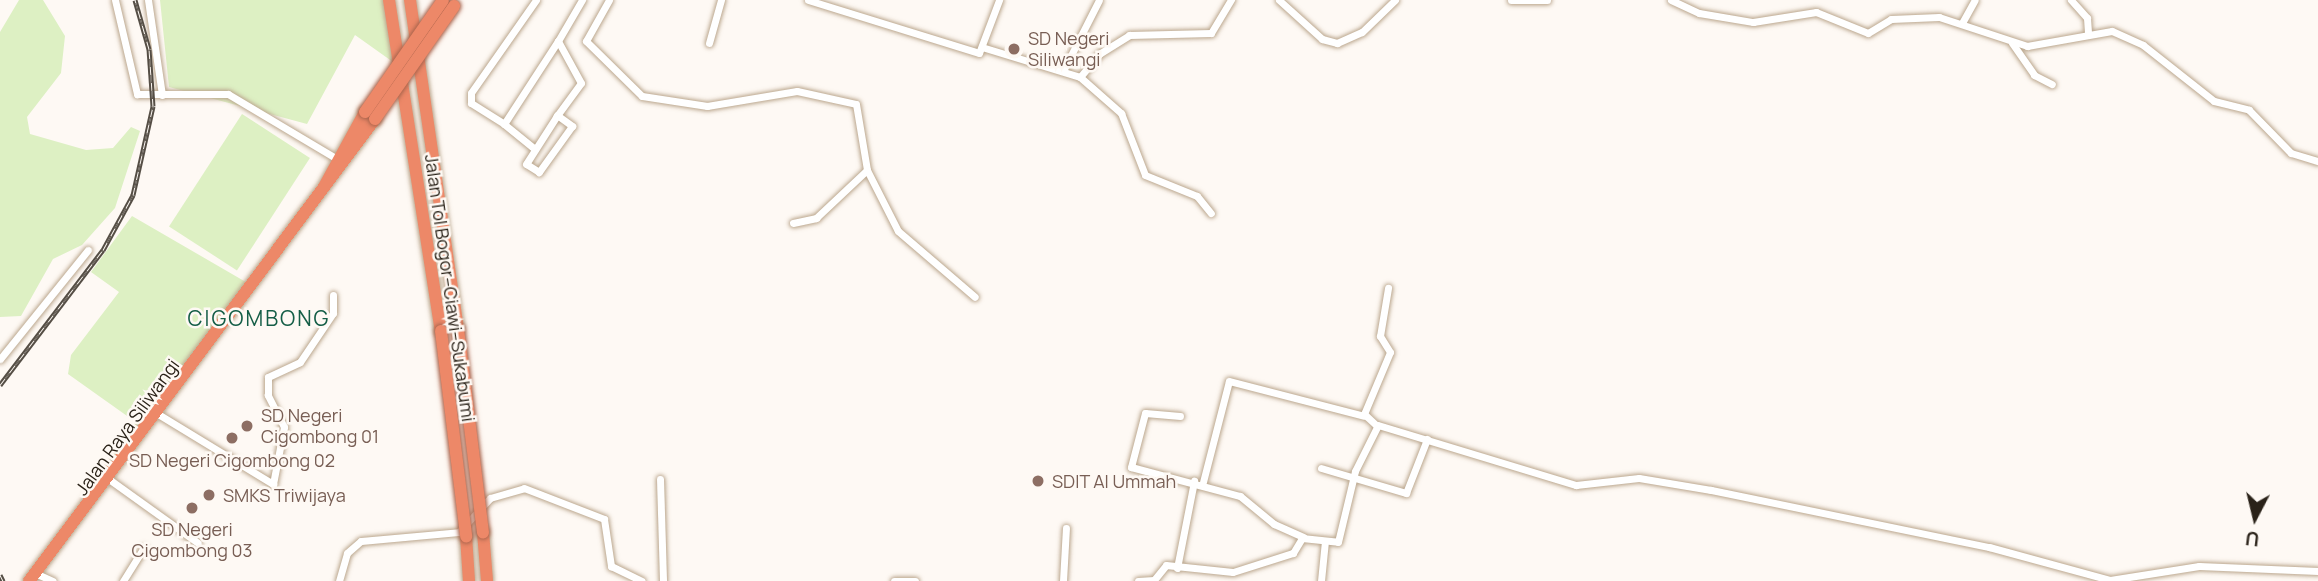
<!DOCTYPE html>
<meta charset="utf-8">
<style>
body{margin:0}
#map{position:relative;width:2318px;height:581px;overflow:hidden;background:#fef9f4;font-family:Manrope,sans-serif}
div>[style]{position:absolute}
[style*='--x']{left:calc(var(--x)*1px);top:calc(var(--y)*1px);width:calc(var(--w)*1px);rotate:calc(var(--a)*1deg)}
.green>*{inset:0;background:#ddf0c3;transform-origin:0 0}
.roads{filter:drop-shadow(0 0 2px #bba78e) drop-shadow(0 0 2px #bba78e)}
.street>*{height:7px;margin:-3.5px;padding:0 3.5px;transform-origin:3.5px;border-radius:3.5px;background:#fff}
.highway>*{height:12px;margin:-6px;padding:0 6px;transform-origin:6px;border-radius:6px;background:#ed8868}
.rail>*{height:5px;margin-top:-2.5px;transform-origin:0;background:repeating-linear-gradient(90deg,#fef9f4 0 8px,#554e45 0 16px);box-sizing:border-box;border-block:2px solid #554e45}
.bridges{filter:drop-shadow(0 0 2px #a9644c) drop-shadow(0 0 2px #a9644c)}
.highway-bridge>*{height:12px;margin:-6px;padding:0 6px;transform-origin:6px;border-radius:6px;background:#ed8868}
.dots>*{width:19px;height:19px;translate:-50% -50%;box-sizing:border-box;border:4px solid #fef9f4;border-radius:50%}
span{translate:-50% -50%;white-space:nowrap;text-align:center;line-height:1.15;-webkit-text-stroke:5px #fef9f4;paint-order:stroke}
.education-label{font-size:18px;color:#785e54}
.left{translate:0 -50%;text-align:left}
.street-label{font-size:18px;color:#2a2218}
.quarter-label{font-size:21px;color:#155e47;letter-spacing:2px}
.north{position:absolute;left:2220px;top:483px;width:70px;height:70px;-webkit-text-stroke:5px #fef9f4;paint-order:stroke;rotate:187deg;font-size:19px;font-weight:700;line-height:28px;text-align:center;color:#2a2218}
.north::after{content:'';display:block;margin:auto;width:24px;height:32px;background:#2a2218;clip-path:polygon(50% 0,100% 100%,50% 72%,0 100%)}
</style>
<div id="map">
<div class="green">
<i style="clip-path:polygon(19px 0,43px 0,65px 36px,61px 73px,27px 117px,30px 134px,86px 150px,113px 148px,131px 127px,140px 131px,115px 208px,82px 245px,53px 259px,21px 316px,0 317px,0 32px)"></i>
<i style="clip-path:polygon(160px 0,384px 0,393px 62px,355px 35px,307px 124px,169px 87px)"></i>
<i style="left:242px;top:114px;width:81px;height:134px;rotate:33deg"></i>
<i style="clip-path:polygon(132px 216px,251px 285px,144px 428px,68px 374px,71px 355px,119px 292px,91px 272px)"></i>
<i style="left:135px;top:423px;width:11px;height:60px;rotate:34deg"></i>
</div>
<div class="roads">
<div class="street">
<i style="--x:115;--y:0;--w:97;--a:76.8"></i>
<i style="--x:137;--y:94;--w:91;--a:0"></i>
<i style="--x:228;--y:94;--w:133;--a:30.8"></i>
<i style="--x:148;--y:0;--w:96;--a:81.6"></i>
<i style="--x:536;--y:0;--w:113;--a:125"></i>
<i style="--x:471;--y:93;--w:10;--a:90"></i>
<i style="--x:471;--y:103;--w:39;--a:32"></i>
<i style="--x:504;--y:124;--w:99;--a:-57"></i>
<i style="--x:609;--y:0;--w:47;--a:119.3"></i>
<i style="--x:586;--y:41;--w:78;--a:44.5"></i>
<i style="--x:642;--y:96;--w:66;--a:8.7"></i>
<i style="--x:707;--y:106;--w:91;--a:-9.5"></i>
<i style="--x:797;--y:91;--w:60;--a:12.4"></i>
<i style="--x:856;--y:104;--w:67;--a:80.5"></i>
<i style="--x:867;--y:170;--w:68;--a:63.1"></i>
<i style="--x:898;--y:231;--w:101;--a:40.6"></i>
<i style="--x:808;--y:0;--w:179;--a:17.2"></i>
<i style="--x:979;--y:53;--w:57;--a:-69.3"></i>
<i style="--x:1279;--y:0;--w:58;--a:42.2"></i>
<i style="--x:1322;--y:39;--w:16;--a:15"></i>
<i style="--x:1337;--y:43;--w:27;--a:-24"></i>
<i style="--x:1362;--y:32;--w:46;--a:-44.1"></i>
<i style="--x:1511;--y:0;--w:36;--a:0"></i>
<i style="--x:1671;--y:0;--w:31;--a:25"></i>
<i style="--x:1699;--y:13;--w:55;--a:9.5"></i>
<i style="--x:1753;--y:22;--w:64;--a:-9"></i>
<i style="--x:1816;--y:12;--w:56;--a:22"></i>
<i style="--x:1868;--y:33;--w:27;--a:-31"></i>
<i style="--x:1891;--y:19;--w:48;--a:-2.4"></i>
<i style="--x:1939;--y:17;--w:93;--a:18.2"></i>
<i style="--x:2027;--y:46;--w:86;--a:-10"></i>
<i style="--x:2112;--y:31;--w:34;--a:24"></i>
<i style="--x:2143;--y:45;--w:90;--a:38.3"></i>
<i style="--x:2214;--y:101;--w:36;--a:14"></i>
<i style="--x:2249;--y:110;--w:60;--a:45.7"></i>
<i style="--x:2291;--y:153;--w:28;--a:17"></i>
<i style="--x:2071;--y:0;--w:24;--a:48"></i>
<i style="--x:2087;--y:18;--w:15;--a:86"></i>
<i style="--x:1962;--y:23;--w:26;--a:-61"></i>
<i style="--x:709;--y:43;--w:45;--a:-74.4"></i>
<i style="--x:2012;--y:43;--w:39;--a:55"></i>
<i style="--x:2034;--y:75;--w:20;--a:27"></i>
<i style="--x:985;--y:48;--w:99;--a:17"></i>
<i style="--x:1080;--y:77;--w:30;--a:-50"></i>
<i style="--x:1099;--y:54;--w:36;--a:-32"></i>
<i style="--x:1129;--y:35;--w:82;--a:-1.4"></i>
<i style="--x:1211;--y:33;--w:39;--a:-59"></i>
<i style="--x:1064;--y:69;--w:77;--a:-63.1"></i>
<i style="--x:1080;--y:77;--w:55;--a:41.3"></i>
<i style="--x:1121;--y:113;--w:66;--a:68.8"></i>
<i style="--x:1145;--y:175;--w:56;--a:22"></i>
<i style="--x:1197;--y:196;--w:22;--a:51"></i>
<i style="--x:557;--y:115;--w:19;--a:36"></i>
<i style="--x:572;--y:126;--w:57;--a:125.7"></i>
<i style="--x:539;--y:172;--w:15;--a:-148"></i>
<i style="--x:526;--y:164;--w:56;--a:-57.4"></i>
<i style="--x:556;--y:117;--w:42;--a:-53.7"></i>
<i style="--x:581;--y:83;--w:48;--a:-118.7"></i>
<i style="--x:558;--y:41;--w:48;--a:-59.7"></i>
<i style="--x:504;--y:124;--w:40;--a:39"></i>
<i style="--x:793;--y:223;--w:24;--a:-12"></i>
<i style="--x:816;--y:218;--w:70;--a:-43.3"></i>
<i style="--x:0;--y:359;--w:140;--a:-51.1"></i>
<i style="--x:158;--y:414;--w:135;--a:31.3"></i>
<i style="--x:273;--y:484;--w:58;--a:-79.1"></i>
<i style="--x:284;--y:427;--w:36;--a:-117"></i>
<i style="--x:268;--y:395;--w:18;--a:-90"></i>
<i style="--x:268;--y:377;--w:35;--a:-25"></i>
<i style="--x:300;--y:362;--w:59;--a:-56"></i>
<i style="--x:333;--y:313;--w:18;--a:-90"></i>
<i style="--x:1180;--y:416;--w:35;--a:-175"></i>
<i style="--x:1145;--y:413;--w:56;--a:104.5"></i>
<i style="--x:1131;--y:467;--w:113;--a:14.9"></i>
<i style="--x:1240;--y:496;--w:44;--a:39.5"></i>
<i style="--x:1274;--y:524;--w:32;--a:24"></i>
<i style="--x:1376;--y:425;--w:16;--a:-137"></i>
<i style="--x:1364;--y:414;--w:67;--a:-67.2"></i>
<i style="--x:1390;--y:352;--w:19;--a:-122"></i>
<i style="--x:1380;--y:336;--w:49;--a:-80.5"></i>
<i style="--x:1321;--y:468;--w:89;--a:16.4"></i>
<i style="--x:1406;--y:493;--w:58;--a:-68.7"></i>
<i style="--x:660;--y:479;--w:102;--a:88.3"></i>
<i style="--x:110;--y:480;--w:108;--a:35.6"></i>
<i style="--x:1203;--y:482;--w:104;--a:-75.6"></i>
<i style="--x:1229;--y:381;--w:139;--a:14.5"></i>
<i style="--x:1177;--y:568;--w:89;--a:-78.9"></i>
<i style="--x:37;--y:574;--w:17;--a:24"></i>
<i style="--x:123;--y:581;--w:39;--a:-58"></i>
<i style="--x:339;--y:581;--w:29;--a:-74"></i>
<i style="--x:347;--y:553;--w:18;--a:-41"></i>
<i style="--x:361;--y:541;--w:98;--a:-5.2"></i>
<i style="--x:459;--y:532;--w:46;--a:-47.6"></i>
<i style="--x:490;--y:498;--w:35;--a:-16"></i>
<i style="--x:524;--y:488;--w:86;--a:21.2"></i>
<i style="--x:604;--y:519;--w:48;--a:81.5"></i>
<i style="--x:611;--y:566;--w:34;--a:26"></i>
<i style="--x:894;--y:581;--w:21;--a:0"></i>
<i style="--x:1063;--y:581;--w:53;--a:-86.8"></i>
<i style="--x:1138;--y:581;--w:16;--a:-4"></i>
<i style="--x:1154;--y:580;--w:19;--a:-51"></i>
<i style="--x:1166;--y:565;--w:67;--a:6"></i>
<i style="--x:1233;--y:572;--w:63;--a:-17.6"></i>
<i style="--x:1293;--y:553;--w:17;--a:-59"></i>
<i style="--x:1302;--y:538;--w:36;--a:6"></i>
<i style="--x:1338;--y:542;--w:73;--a:-76.5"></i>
<i style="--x:1355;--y:471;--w:51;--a:-63.4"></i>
<i style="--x:1378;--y:425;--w:207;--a:16.9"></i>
<i style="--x:1576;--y:485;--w:63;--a:-6.3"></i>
<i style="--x:1639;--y:478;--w:73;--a:9.5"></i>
<i style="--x:1711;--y:490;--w:284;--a:11.6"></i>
<i style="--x:1989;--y:547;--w:125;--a:15.3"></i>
<i style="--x:2110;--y:580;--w:90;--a:-8.9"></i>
<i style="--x:2199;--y:566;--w:119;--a:2.4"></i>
<i style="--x:1321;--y:581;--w:40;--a:-84.3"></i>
</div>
<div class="highway">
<i style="--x:389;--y:0;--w:335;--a:81.1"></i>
<i style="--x:410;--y:0;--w:332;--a:81.7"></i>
<i style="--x:324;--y:187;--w:85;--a:-61.3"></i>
<i style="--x:483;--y:532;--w:49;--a:85.3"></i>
<i style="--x:466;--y:536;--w:45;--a:86.2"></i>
<i style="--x:29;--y:581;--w:577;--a:-53.17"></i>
</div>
</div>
<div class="rail">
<i style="--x:0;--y:385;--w:170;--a:-52.7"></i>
<i style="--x:103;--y:250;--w:63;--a:-61.4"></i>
<i style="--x:133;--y:195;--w:91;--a:-77.3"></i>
<i style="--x:153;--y:106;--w:57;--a:-94"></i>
<i style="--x:149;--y:49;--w:51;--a:-105.9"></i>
<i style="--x:0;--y:575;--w:7;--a:63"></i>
</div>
<div class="bridges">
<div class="highway-bridge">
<i style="--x:365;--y:112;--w:136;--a:-55.1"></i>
<i style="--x:375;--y:119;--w:138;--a:-55"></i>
<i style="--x:458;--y:329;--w:205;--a:83"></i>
<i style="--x:441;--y:331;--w:207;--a:83"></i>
</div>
</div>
<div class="dots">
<i style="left:1014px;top:49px;background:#8d6e63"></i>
<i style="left:247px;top:426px;background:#8d6e63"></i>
<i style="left:232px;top:438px;background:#8d6e63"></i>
<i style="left:1038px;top:481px;background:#8d6e63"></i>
<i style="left:209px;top:495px;background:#8d6e63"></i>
<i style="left:192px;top:508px;background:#8d6e63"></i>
</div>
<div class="education-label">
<span class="left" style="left:1028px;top:49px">SD Negeri<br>Siliwangi</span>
<span class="left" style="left:261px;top:426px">SD Negeri<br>Cigombong 01</span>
<span style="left:232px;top:460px">SD Negeri Cigombong 02</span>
<span class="left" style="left:1052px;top:481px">SDIT Al Ummah</span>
<span class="left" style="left:223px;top:495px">SMKS Triwijaya</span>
<span style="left:192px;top:540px">SD Negeri<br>Cigombong 03</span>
</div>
<div class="street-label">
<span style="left:450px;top:288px;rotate:82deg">Jalan Tol Bogor–Ciawi–Sukabumi</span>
<span style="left:127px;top:427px;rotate:-54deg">Jalan Raya Siliwangi</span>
</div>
<div class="quarter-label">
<span style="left:259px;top:318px">CIGOMBONG</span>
</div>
<div class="north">U</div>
</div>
